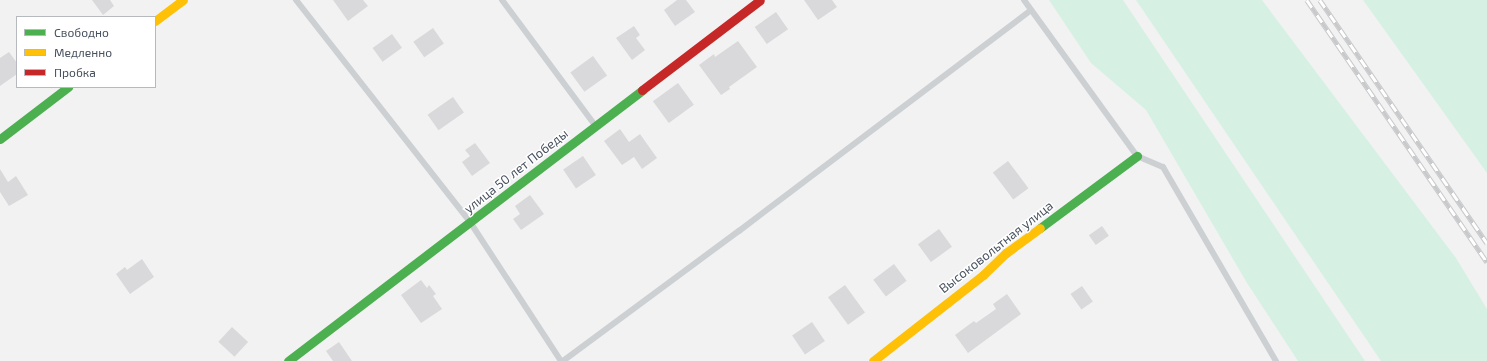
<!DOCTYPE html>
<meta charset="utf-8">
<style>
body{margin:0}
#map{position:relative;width:1487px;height:361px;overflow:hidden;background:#f2f2f2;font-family:"Exo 2",sans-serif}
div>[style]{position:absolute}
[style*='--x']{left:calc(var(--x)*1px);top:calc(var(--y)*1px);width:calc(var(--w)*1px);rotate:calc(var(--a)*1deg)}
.green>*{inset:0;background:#d6f1e3}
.building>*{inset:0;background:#d9d9db;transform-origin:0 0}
.lane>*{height:6px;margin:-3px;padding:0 3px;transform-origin:3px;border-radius:3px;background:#cdd0d3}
.fast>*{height:9px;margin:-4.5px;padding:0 4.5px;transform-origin:4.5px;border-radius:4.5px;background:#4caf50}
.slow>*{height:9px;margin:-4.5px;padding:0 4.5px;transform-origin:4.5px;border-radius:4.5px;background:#ffc107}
.jam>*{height:9px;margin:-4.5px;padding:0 4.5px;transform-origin:4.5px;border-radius:4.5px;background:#c62828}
.rail>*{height:4.5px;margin-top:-2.25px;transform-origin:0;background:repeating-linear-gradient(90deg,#fff 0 9px,#c8c9cb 0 18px);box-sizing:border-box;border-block:1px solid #c8c9cb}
span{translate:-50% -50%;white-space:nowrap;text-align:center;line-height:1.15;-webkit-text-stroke:3px #fff;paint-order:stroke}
.street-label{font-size:13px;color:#48525f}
.legend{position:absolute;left:16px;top:16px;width:140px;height:72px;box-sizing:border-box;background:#fff;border:1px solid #b6babf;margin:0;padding:5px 7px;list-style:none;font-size:12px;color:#48525f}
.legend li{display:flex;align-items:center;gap:8px;height:20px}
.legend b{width:20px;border:1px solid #b6babf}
</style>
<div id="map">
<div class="green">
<i style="clip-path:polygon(1049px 0,1123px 0,1365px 361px,1298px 361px,1247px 283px,1146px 110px,1091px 63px)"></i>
<i style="clip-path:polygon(1136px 0,1262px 0,1456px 258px,1487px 309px,1487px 361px,1381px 361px)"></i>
<i style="clip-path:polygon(1363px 0,1487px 0,1487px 173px)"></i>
</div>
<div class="building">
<i style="clip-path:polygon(92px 0,110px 0,114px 6px,103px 15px)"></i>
<i style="clip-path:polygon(333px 0,363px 0,368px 6px,348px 21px)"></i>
<i style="clip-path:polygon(677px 0,686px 0,695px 12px,675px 26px,664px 10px)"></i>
<i style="clip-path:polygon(804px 0,832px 0,837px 7px,818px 20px)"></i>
<i style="left:776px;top:12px;width:21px;height:26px;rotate:55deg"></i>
<i style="clip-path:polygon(634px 26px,640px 35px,636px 38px,645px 50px,632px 60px,616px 38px)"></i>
<i style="left:433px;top:28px;width:19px;height:24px;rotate:55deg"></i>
<i style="left:392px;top:34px;width:17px;height:24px;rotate:54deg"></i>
<i style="clip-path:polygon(738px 41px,757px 67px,729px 87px,730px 89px,721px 95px,699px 65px,714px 54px,715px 57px)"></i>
<i style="clip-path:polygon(9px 52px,17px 63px,17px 74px,0 86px,0 58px)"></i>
<i style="left:593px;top:56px;width:24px;height:28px;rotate:54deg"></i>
<i style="left:678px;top:83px;width:27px;height:31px;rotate:54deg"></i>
<i style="left:453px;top:97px;width:19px;height:31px;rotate:55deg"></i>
<i style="clip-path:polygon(620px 129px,629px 142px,640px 134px,657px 158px,642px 169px,634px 157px,622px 165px,604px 141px)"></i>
<i style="clip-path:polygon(475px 143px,490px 163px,472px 176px,462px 162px,470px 156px,465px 150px)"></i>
<i style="left:583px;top:156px;width:23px;height:24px;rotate:56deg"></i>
<i style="left:1008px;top:161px;width:34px;height:19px;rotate:53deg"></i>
<i style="clip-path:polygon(0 169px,8px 182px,16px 176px,28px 195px,9px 206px,0 192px)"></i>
<i style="clip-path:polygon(530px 195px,544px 214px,521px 230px,513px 219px,520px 214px,515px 206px)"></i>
<i style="left:1102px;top:226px;width:12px;height:16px;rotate:55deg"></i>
<i style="left:939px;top:229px;width:22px;height:26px;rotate:54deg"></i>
<i style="clip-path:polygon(142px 259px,154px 277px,130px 294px,116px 274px,125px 267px,127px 270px)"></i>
<i style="left:894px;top:264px;width:21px;height:26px;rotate:53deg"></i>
<i style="clip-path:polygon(421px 280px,427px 288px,429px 285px,436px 294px,433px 296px,442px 309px,421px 323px,401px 295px)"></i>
<i style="left:845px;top:285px;width:34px;height:21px;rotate:54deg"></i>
<i style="left:1082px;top:286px;width:19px;height:14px;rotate:55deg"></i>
<i style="clip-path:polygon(1007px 294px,1021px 314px,968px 353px,955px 335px,974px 321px,976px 323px,996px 309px,993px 304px)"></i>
<i style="left:812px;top:322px;width:23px;height:24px;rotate:56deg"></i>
<i style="left:232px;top:327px;width:22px;height:20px;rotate:43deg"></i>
<i style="clip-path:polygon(339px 342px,352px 361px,333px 361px,326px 351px)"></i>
</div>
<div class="lane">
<i style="--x:296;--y:0;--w:282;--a:51.9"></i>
<i style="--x:470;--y:222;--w:166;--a:56.8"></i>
<i style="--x:502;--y:0;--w:156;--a:53.4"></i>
<i style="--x:1024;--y:0;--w:193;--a:54.1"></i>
<i style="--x:1137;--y:156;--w:28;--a:23"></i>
<i style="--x:1163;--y:167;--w:225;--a:59.8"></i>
<i style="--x:563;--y:361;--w:219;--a:-36.5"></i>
<i style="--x:739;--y:231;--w:366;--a:-37.1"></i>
</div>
<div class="fast">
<i style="--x:0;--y:139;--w:86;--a:-37.4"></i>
<i style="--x:1040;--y:228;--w:121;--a:-36.6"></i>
<i style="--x:288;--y:361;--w:446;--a:-37.4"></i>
</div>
<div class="slow">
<i style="--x:155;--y:21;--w:35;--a:-37"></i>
<i style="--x:873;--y:361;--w:140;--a:-38"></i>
<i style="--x:983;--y:275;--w:32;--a:-44"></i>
<i style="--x:1006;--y:253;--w:42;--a:-36.3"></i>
</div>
<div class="jam">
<i style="--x:642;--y:90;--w:148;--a:-37.3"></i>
</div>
<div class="rail">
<i style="--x:1307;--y:0;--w:318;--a:55.5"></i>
<i style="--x:1320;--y:0;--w:295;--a:55.5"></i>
</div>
<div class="street-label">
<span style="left:516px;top:171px;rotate:-38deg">улица 50 лет Победы</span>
<span style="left:996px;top:247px;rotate:-38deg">Высоковольтная улица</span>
</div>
<ul class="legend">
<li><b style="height:5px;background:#4caf50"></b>Свободно</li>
<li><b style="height:5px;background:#ffc107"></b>Медленно</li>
<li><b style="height:5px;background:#c62828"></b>Пробка</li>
</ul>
</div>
